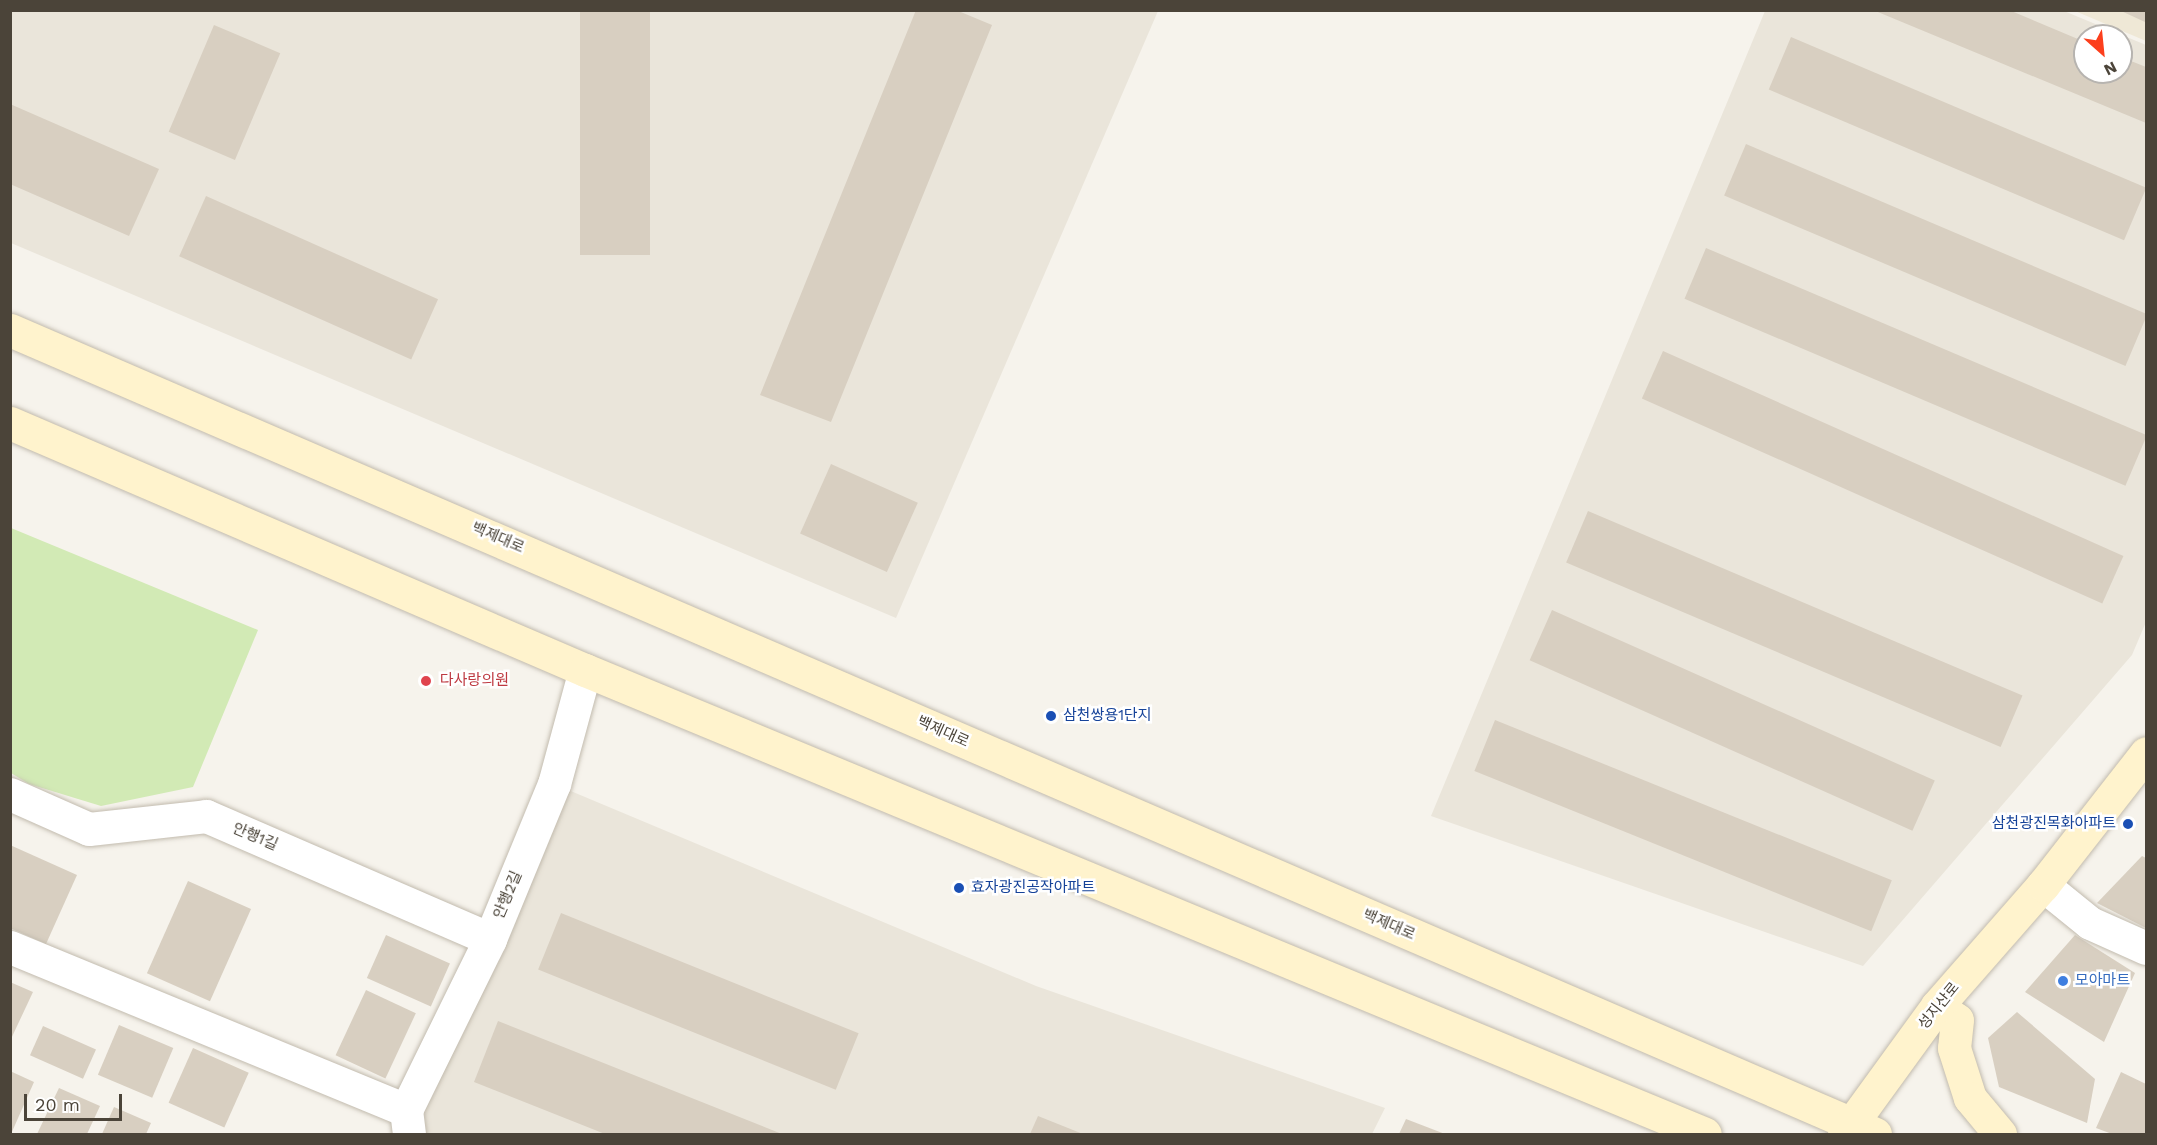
<!DOCTYPE html>
<meta charset="utf-8">
<style>
body{margin:0}
#map{position:relative;width:2157px;height:1145px;overflow:hidden;background:#f6f3ec;font-family:"Work Sans","Noto Sans KR",sans-serif}
div>[style]{position:absolute}
[style*='--x']{left:calc(var(--x)*1px);top:calc(var(--y)*1px);width:calc(var(--w)*1px);rotate:calc(var(--a)*1deg)}
.residential>*{inset:0;background:#eae5da}
.education>*{inset:0;background:#efe8d6}
.green>*{inset:0;background:#d2eab5}
.building>*{inset:0;background:#d8cfc1;transform-origin:0 0}
.roads{filter:drop-shadow(0 0 2px #c2bbae) drop-shadow(0 0 2px #c2bbae)}
.street>*{height:33px;margin:-16.5px;padding:0 16.5px;transform-origin:16.5px;border-radius:16.5px;background:#fff}
.secondary>*{height:33px;margin:-16.5px;padding:0 16.5px;transform-origin:16.5px;border-radius:16.5px;background:#fff3cd}
.dots>*{width:16px;height:16px;translate:-50% -50%;box-sizing:border-box;border:3px solid #fff;border-radius:50%}
span{translate:-50% -50%;white-space:nowrap;text-align:center;line-height:1.15;-webkit-text-stroke:5px #fff;paint-order:stroke}
.street-label{font-size:15px;color:#4b4439}
.health-label{font-size:15px;color:#be3a42}
.left{translate:0 -50%;text-align:left}
.transit-label{font-size:15px;color:#164399}
.right{translate:-100% -50%;text-align:right}
.shop-label{font-size:15px;color:#366cbe}
.frame{position:absolute;inset:0;border:12px solid #4b4439;pointer-events:none}
.north{position:absolute;left:2073px;top:24px;width:60px;height:60px;box-sizing:border-box;background:#fff;border:2px solid #b7b4b0;border-radius:50%;rotate:153deg;font-size:16px;font-weight:700;line-height:24px;text-align:center;color:#4b4439}
.north::after{content:'';display:block;margin:auto;width:21px;height:27px;background:#fc3f1d;clip-path:polygon(50% 0,100% 100%,50% 72%,0 100%)}
.scale{position:absolute;left:24px;top:1094px;width:98px;height:27px;box-sizing:border-box;border:3px solid #4b4439;border-top:0;padding-left:8px;font-size:18px;line-height:21px;white-space:nowrap;color:#4b4439;-webkit-text-stroke:4px #fff;paint-order:stroke}
</style>
<div id="map">
<div class="residential">
<i style="clip-path:polygon(10px 11px,1158px 11px,896px 618px,11px 243px)"></i>
<i style="clip-path:polygon(evenodd,1765px 11px,2064px 11px,2146px 45px,2146px 622px,2132px 655px,1863px 966px,1431px 816px,1765px 11px,2085px 36px,2121px 36px,2121px 72px,2085px 72px,2085px 36px)"></i>
<i style="clip-path:polygon(554px 784px,1036px 986px,1385px 1108px,1372px 1134px,409px 1134px)"></i>
</div>
<div class="education">
<i style="clip-path:polygon(2075px 11px,2146px 11px,2146px 41px)"></i>
</div>
<div class="green">
<i style="clip-path:polygon(11px 528px,258px 630px,193px 787px,101px 806px,29px 784px,11px 773px)"></i>
</div>
<div class="building">
<i style="left:580px;top:10px;width:70px;height:245px"></i>
<i style="clip-path:polygon(916px 10px,956px 10px,992px 25px,831px 422px,760px 395px)"></i>
<i style="clip-path:polygon(1873px 10px,2009px 10px,2085px 42px,2085px 72px,2121px 72px,2121px 57px,2146px 67px,2146px 123px)"></i>
<i style="clip-path:polygon(2119px 10px,2146px 10px,2146px 19px,2145px 22px)"></i>
<i style="left:214px;top:25px;width:72px;height:116px;rotate:23deg"></i>
<i style="left:1791px;top:37px;width:386px;height:57px;rotate:23deg"></i>
<i style="clip-path:polygon(10px 104px,159px 169px,129px 236px,10px 184px)"></i>
<i style="left:1746px;top:144px;width:436px;height:56px;rotate:23deg"></i>
<i style="left:206px;top:196px;width:254px;height:66px;rotate:24deg"></i>
<i style="left:1706px;top:248px;width:479px;height:55px;rotate:23deg"></i>
<i style="left:1663px;top:351px;width:504px;height:52px;rotate:24deg"></i>
<i style="left:831px;top:464px;width:95px;height:76px;rotate:24deg"></i>
<i style="left:1588px;top:511px;width:472px;height:56px;rotate:23deg"></i>
<i style="left:1552px;top:610px;width:419px;height:55px;rotate:24deg"></i>
<i style="left:1495px;top:720px;width:428px;height:55px;rotate:22deg"></i>
<i style="clip-path:polygon(10px 845px,77px 875px,46px 944px,10px 928px)"></i>
<i style="clip-path:polygon(2142px 856px,2146px 858px,2146px 928px,2097px 903px)"></i>
<i style="left:188px;top:881px;width:69px;height:101px;rotate:24deg"></i>
<i style="left:561px;top:913px;width:321px;height:61px;rotate:22deg"></i>
<i style="left:386px;top:935px;width:70px;height:47px;rotate:24deg"></i>
<i style="clip-path:polygon(2075px 935px,2135px 973px,2104px 1042px,2025px 992px)"></i>
<i style="clip-path:polygon(10px 982px,33px 992px,10px 1041px)"></i>
<i style="left:366px;top:990px;width:55px;height:72px;rotate:25deg"></i>
<i style="clip-path:polygon(2017px 1012px,2095px 1079px,2087px 1123px,1999px 1087px,1988px 1038px)"></i>
<i style="clip-path:polygon(498px 1021px,782px 1134px,605px 1134px,474px 1082px)"></i>
<i style="left:119px;top:1025px;width:59px;height:54px;rotate:23deg"></i>
<i style="left:43px;top:1026px;width:58px;height:32px;rotate:24deg"></i>
<i style="left:193px;top:1048px;width:61px;height:60px;rotate:24deg"></i>
<i style="clip-path:polygon(10px 1071px,34px 1082px,11px 1134px,10px 1134px)"></i>
<i style="clip-path:polygon(2121px 1072px,2146px 1084px,2146px 1134px,2112px 1134px,2096px 1128px)"></i>
<i style="clip-path:polygon(59px 1088px,100px 1106px,87px 1134px,37px 1134px)"></i>
<i style="clip-path:polygon(114px 1107px,151px 1123px,146px 1134px,102px 1134px)"></i>
<i style="clip-path:polygon(1038px 1116px,1083px 1134px,1030px 1134px)"></i>
<i style="clip-path:polygon(1406px 1119px,1445px 1134px,1399px 1134px)"></i>
</div>
<div class="roads">
<div class="street">
<i style="--x:10;--y:794;--w:86;--a:23.9"></i>
<i style="--x:89;--y:829;--w:118;--a:-6.3"></i>
<i style="--x:206;--y:816;--w:309;--a:23.4"></i>
<i style="--x:2043;--y:885;--w:60;--a:39"></i>
<i style="--x:2090;--y:923;--w:61;--a:24.1"></i>
<i style="--x:10;--y:947;--w:428;--a:22.4"></i>
<i style="--x:409;--y:1134;--w:24;--a:-97"></i>
<i style="--x:406;--y:1110;--w:191;--a:-63.8"></i>
<i style="--x:490;--y:939;--w:168;--a:-67.6"></i>
<i style="--x:554;--y:784;--w:118;--a:-74.8"></i>
</div>
<div class="secondary">
<i style="--x:10;--y:330;--w:2031;--a:23.32"></i>
<i style="--x:10;--y:423;--w:626;--a:23.25"></i>
<i style="--x:585;--y:670;--w:1212;--a:22.5"></i>
<i style="--x:1937;--y:1006;--w:24;--a:35"></i>
<i style="--x:1957;--y:1020;--w:28;--a:96"></i>
<i style="--x:1954;--y:1048;--w:52;--a:72.3"></i>
<i style="--x:1970;--y:1098;--w:47;--a:50.2"></i>
<i style="--x:1844;--y:1134;--w:158;--a:-54"></i>
<i style="--x:1937;--y:1006;--w:161;--a:-48.8"></i>
<i style="--x:2043;--y:885;--w:167;--a:-52"></i>
</div>
</div>
<div class="dots">
<i style="left:426px;top:681px;background:#e0444e"></i>
<i style="left:1051px;top:716px;background:#1a4fb4"></i>
<i style="left:2128px;top:824px;background:#1a4fb4"></i>
<i style="left:959px;top:888px;background:#1a4fb4"></i>
<i style="left:2063px;top:981px;background:#3f7fe0"></i>
</div>
<div class="street-label">
<span style="left:498px;top:538px;rotate:23deg">백제대로</span>
<span style="left:943px;top:732px;rotate:24deg">백제대로</span>
<span style="left:255px;top:837px;rotate:23deg">안행1길</span>
<span style="left:508px;top:895px;rotate:-67deg">안행2길</span>
<span style="left:1389px;top:925px;rotate:23deg">백제대로</span>
<span style="left:1939px;top:1006px;rotate:-51deg">성지산로</span>
</div>
<div class="health-label">
<span class="left" style="left:440px;top:681px">다사랑의원</span>
</div>
<div class="transit-label">
<span class="left" style="left:1063px;top:716px">삼천쌍용1단지</span>
<span class="right" style="left:2116px;top:824px">삼천광진목화아파트</span>
<span class="left" style="left:971px;top:888px">효자광진공작아파트</span>
</div>
<div class="shop-label">
<span class="left" style="left:2075px;top:981px">모아마트</span>
</div>
<div class="frame"></div>
<div class="north">N</div>
<div class="scale">20 m</div>
</div>
